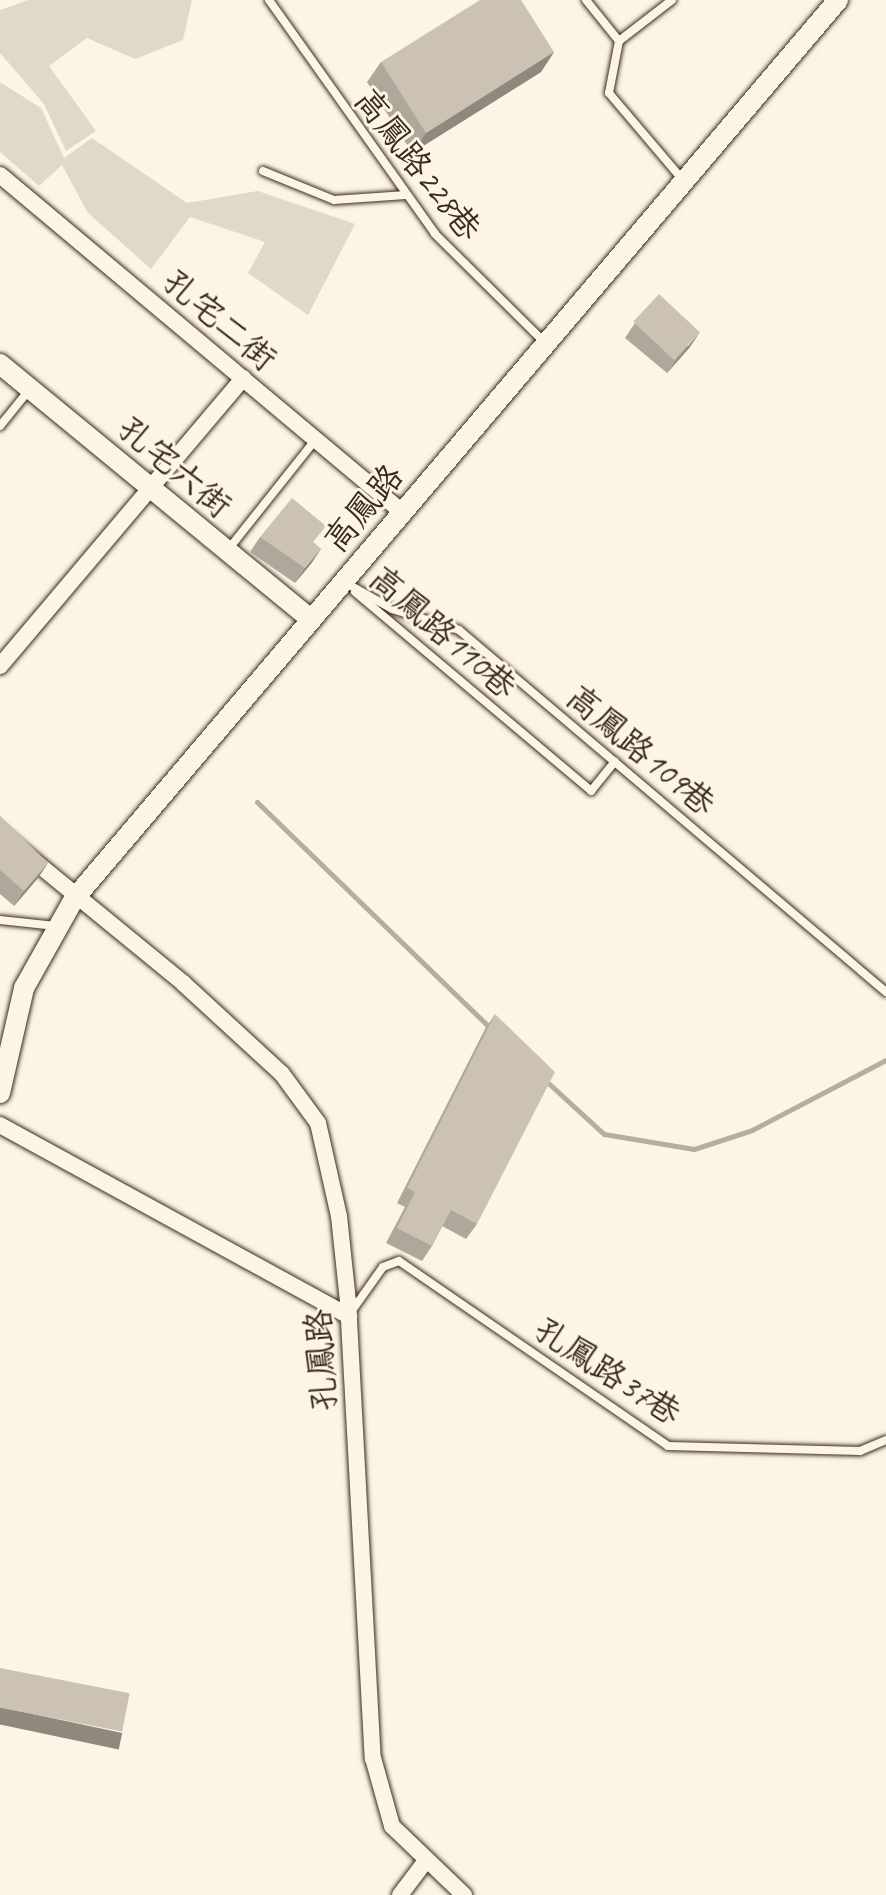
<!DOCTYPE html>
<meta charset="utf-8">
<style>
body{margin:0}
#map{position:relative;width:886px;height:1895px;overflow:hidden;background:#fcf5e5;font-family:Caveat,"LXGW WenKai TC",sans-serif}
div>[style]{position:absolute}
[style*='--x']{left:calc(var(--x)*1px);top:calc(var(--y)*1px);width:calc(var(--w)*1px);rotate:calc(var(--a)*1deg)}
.green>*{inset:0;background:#e0d8c8}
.stream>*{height:5px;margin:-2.5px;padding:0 2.5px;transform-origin:2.5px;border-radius:2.5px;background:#b7ad9e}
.roads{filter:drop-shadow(0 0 2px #3b2a1e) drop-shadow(0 0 2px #3b2a1e)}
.service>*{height:8px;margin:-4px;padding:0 4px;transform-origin:4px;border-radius:4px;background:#fcf5e5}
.minor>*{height:16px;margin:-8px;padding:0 8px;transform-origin:8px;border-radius:8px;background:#fcf5e5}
.tertiary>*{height:20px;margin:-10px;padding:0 10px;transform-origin:10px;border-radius:10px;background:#fcf5e5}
.wall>*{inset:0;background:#afa79a}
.shaded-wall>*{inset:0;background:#8f887d;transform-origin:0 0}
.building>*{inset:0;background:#ccc2b3;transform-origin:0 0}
span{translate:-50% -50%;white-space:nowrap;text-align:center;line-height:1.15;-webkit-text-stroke:6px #fcf5e5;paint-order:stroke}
.street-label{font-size:34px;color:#3b2a1e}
</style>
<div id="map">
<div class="green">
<i style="clip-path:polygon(29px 0,192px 0,183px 40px,135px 59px,87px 38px,49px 66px,96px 131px,66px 151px,44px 104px,0 53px,0 10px)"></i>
<i style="clip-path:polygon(0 82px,41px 108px,64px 158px,92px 138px,187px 203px,258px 191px,355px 224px,308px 315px,248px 273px,265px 242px,190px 217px,151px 269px,88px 213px,62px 165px,39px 186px,0 152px)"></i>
</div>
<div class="stream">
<i style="--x:257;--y:802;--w:326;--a:44.1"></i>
<i style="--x:545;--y:1080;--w:80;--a:42.5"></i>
<i style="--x:604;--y:1134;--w:91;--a:9.5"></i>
<i style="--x:694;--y:1149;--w:61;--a:-18.1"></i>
<i style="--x:752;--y:1130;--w:151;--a:-27.6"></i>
</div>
<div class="roads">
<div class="service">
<i style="--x:269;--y:0;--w:287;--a:54.6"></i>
<i style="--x:435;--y:234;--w:153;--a:44.7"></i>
<i style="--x:586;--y:0;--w:53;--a:51.2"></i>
<i style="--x:619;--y:41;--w:53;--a:100.9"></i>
<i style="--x:609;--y:93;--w:113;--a:49.7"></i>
<i style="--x:619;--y:41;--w:67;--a:-37.7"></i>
<i style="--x:263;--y:171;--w:77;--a:22.2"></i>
<i style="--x:334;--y:200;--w:72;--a:-4"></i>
<i style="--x:0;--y:426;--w:48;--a:-51"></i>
<i style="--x:227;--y:551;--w:143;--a:-51.5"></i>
<i style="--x:346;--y:583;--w:53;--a:29.5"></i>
<i style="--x:392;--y:609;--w:70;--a:17.4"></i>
<i style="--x:459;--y:630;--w:560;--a:40.29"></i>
<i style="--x:355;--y:592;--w:309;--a:40.1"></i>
<i style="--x:591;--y:791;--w:38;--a:-51"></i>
<i style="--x:0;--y:920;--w:56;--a:6.1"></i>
<i style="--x:351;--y:1312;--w:55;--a:-54.6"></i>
<i style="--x:383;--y:1267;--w:17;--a:-21"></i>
<i style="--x:399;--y:1261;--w:326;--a:34.5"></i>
<i style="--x:668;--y:1446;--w:192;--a:1.5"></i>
<i style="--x:860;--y:1451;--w:28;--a:-23"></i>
</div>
<div class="minor">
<i style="--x:0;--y:175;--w:525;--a:39.97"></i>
<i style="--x:0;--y:666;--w:377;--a:-49.8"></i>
<i style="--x:0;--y:833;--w:237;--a:39.3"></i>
<i style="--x:183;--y:983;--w:134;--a:42.6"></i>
<i style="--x:282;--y:1074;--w:61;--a:53.7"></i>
<i style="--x:318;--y:1123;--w:95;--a:77.3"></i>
<i style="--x:339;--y:1216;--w:86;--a:84"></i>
<i style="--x:348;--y:1302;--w:457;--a:86.9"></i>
<i style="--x:373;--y:1758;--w:71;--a:74.4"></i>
<i style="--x:392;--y:1826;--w:100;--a:43.8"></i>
<i style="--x:0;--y:1125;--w:398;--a:28.7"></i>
<i style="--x:400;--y:1895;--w:41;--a:-52.9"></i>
</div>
<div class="tertiary">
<i style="--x:0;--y:364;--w:401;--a:39.4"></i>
<i style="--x:0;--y:1093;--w:108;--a:-77.1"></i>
<i style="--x:24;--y:988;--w:102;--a:-60.7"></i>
<i style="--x:74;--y:899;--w:1180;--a:-49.64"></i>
</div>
</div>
<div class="wall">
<i style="clip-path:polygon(554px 52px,541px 72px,412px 153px,367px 82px,381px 62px)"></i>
<i style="clip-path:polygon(635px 323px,690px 347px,667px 373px,625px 338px)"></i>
<i style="clip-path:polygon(260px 537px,314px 543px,321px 549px,295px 583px,250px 552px)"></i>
<i style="clip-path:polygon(0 816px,48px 863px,38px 878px,14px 906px,0 894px)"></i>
<i style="clip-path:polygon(495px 1014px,477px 1224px,466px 1239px,442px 1226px,432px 1246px,422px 1261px,386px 1243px,405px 1207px,397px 1203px,485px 1029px)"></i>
</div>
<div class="shaded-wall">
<i style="clip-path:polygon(554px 52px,541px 72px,412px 153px,426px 133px)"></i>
<i style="clip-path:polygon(700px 332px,690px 347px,667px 373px,678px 358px)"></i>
<i style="clip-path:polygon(321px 549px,311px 564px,295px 583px,305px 568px)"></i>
<i style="clip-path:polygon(48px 863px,38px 878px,14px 906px,24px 891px)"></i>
<i style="left:0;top:1707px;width:125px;height:17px;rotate:12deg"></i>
</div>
<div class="building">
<i style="clip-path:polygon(480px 0,521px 0,554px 52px,426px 133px,381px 62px)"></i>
<i style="left:659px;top:294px;width:56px;height:38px;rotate:43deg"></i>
<i style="clip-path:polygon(292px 498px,326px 526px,313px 542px,321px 549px,305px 568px,260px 537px)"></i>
<i style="clip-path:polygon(0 816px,48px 863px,24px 891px,0 870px)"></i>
<i style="clip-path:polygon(495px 1014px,555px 1072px,477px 1224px,451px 1210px,432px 1246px,397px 1228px,415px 1192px,407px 1188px)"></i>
<i style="left:0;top:1668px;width:132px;height:39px;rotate:11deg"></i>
</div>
<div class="street-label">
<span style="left:418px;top:164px;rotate:52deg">高鳳路228巷</span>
<span style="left:220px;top:320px;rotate:40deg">孔宅二街</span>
<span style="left:175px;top:467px;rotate:40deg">孔宅六街</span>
<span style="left:363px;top:508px;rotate:-50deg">高鳳路</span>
<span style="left:443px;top:632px;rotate:41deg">高鳳路110巷</span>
<span style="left:641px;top:750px;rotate:40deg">高鳳路109巷</span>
<span style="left:321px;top:1360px;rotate:-94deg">孔鳳路</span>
<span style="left:608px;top:1371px;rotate:33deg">孔鳳路37巷</span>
</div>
</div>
